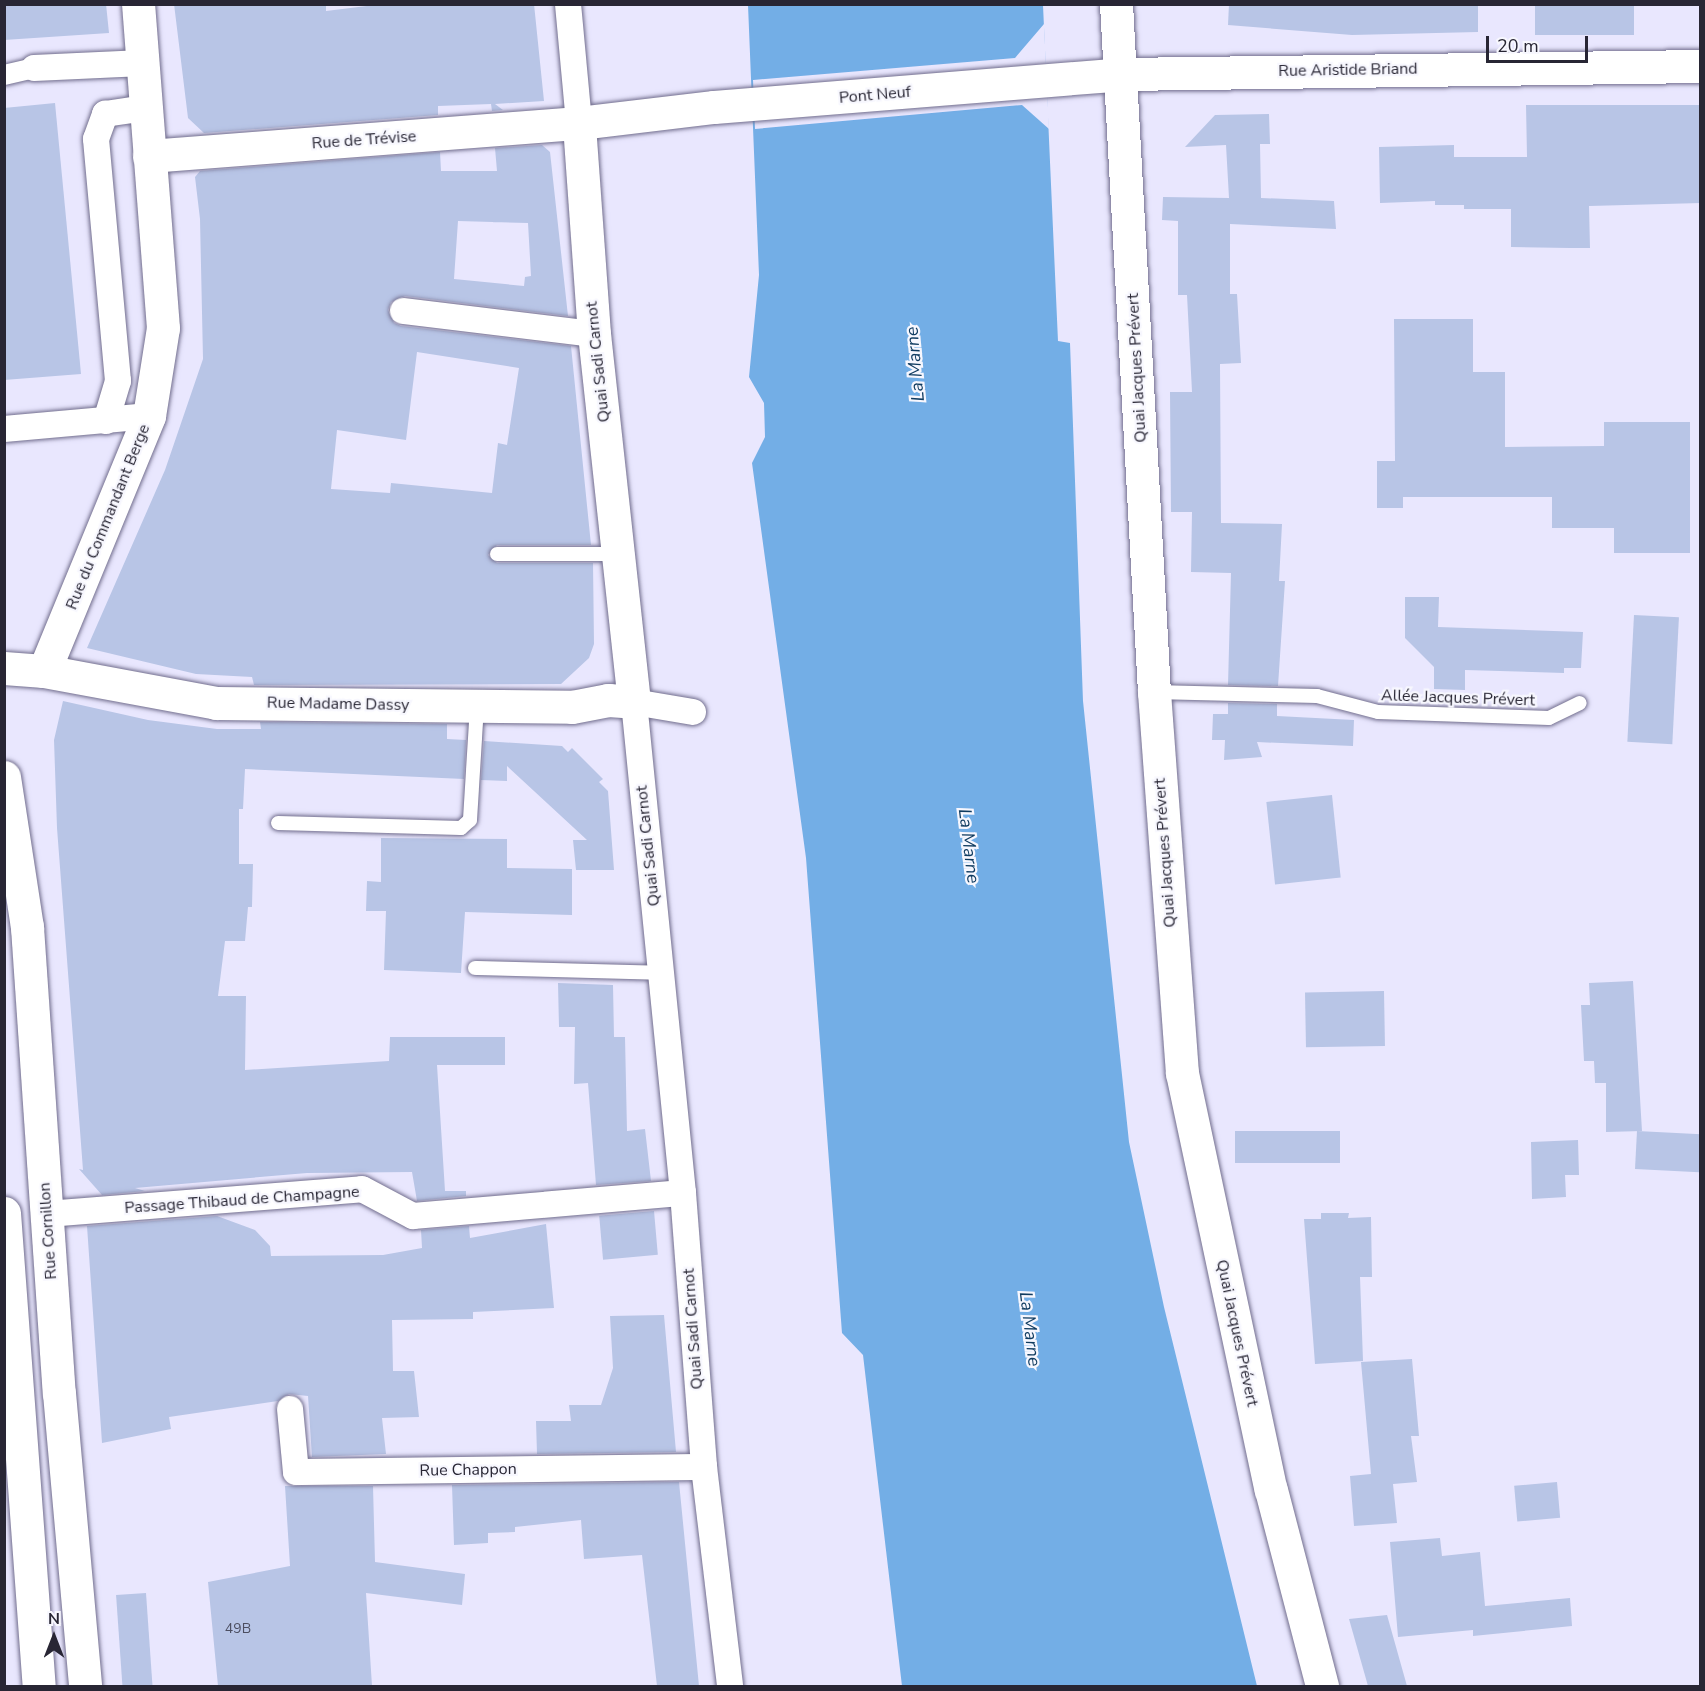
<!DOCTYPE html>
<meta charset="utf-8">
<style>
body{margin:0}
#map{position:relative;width:1705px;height:1691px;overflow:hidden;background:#e9e7fe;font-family:"Nunito Sans",sans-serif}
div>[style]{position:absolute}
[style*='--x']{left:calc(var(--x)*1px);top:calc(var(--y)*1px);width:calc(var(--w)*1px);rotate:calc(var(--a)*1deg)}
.water>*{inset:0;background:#73aee6}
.pier>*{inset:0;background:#e9e7fe}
.building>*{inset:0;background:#b8c5e6;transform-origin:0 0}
.roads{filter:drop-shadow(0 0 2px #716d8d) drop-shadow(0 0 2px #716d8d)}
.service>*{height:14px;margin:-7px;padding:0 7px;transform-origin:7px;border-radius:7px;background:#fff}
.pedestrian>*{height:20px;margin:-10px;padding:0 10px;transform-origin:10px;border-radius:10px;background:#fff}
.minor>*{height:26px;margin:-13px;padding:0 13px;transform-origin:13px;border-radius:13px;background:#fff}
.tertiary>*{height:33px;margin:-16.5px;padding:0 16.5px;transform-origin:16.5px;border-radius:16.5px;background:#fff}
.secondary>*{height:33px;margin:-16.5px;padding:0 16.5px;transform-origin:16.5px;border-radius:16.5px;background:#fff}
span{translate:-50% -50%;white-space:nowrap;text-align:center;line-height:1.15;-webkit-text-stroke:4.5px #f7f7fe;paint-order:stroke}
.number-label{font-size:14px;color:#4c4e60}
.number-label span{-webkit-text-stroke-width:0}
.street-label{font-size:16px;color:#282634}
.water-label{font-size:18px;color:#0f3b60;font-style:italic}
.frame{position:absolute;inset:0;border:6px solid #282634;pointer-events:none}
.north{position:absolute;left:24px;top:1607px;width:60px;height:60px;-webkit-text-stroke:4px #f7f7fe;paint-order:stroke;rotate:0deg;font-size:16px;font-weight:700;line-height:24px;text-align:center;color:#282634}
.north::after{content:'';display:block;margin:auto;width:21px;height:27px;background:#282634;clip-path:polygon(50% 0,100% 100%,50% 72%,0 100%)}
.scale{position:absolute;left:1486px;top:36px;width:102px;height:27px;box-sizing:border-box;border:3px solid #282634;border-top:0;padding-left:8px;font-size:18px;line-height:21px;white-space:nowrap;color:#282634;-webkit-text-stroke:4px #f7f7fe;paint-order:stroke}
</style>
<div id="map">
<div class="water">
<i style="clip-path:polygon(748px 5px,1043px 5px,1058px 341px,1070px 343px,1083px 701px,1129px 1142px,1164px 1307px,1257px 1686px,902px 1686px,863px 1355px,842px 1333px,806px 858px,752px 463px,765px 437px,764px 403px,749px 377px,759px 275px)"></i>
</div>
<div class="pier">
<i style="clip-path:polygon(1044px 24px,1049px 129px,1022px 105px,755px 129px,753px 80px,1015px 58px)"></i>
</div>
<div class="building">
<i style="clip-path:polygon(4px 4px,106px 4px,109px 33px,4px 40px)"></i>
<i style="clip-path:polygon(174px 4px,326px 4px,326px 11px,383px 4px,534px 4px,544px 101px,495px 104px,503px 110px,492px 111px,491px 104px,438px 106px,438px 115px,204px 133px,188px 118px)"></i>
<i style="clip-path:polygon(1229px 4px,1478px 4px,1478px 32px,1352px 35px,1228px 25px)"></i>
<i style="left:1535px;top:4px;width:99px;height:31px"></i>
<i style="clip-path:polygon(55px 103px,81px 374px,4px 380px,4px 108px)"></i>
<i style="clip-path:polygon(1526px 105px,1701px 105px,1701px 203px,1589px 206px,1590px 248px,1570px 248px,1511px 247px,1511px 209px,1464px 209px,1464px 205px,1435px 205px,1435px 201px,1380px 203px,1379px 147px,1454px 145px,1454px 157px,1527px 157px)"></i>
<i style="clip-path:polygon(1269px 114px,1270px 144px,1260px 144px,1261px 198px,1334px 201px,1336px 229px,1230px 224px,1230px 294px,1237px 294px,1241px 363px,1220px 364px,1221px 523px,1282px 524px,1279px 581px,1285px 581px,1278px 686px,1228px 685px,1231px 573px,1191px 572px,1192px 512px,1171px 512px,1170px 392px,1192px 392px,1187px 295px,1178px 295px,1178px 221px,1162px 220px,1163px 197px,1229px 198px,1226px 145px,1185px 147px,1215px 115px)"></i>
<i style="clip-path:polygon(evenodd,542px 145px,550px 152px,568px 316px,405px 296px,391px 302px,388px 310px,394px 323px,401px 326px,571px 346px,591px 545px,497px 545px,488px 555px,497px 563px,593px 563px,594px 644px,589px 658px,561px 684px,254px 685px,252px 677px,196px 674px,87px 648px,165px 470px,203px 359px,200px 219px,195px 177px,200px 171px,440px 152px,441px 171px,497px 171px,495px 148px,542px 145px,458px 221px,528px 223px,531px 276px,525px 277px,524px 286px,454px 279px,458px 221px,542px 145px,417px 352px,519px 368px,507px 445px,498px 443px,492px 493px,391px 483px,390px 493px,331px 489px,337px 430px,406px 440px,417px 352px)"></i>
<i style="clip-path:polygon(1394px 319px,1473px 319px,1473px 372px,1505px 372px,1505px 447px,1604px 446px,1604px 422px,1690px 422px,1690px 553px,1614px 553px,1614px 528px,1552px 528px,1552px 497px,1403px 497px,1403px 508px,1377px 508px,1377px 461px,1395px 461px)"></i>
<i style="clip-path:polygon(1405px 597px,1439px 597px,1438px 627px,1583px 632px,1581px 668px,1564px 668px,1564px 673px,1465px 670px,1465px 690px,1434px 689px,1434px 667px,1405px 638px)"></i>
<i style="left:1634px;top:615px;width:45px;height:127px;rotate:3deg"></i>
<i style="clip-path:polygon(63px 701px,148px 720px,217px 729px,261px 729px,260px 722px,447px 724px,447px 739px,466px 740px,464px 779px,245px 769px,243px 809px,239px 809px,239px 864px,253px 864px,252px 907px,248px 907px,245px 941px,225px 941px,218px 996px,246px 996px,245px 1070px,389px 1061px,390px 1037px,505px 1037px,505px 1065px,437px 1065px,445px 1191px,466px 1191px,466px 1196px,417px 1201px,412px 1172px,307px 1173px,135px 1188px,145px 1191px,102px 1195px,79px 1169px,83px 1170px,57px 828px,54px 740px)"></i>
<i style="clip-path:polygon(1228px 703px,1277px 704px,1277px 716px,1354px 720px,1353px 746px,1257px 742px,1262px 757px,1224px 760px,1225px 740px,1212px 740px,1213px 714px,1228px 714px)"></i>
<i style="clip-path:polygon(484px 741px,562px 746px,568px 752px,572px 748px,603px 779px,599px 782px,608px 791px,614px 870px,576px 870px,573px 840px,587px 840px,507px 766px,507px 781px,481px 780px)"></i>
<i style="left:1332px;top:795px;width:83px;height:66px;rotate:84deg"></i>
<i style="clip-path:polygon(381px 838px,507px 839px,507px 868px,572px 869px,572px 915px,465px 912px,461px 973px,384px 970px,386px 911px,366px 911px,367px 881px,381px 882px)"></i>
<i style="clip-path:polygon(1633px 981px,1642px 1131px,1606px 1132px,1606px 1083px,1595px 1083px,1594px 1061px,1584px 1061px,1581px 1005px,1590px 1005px,1589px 983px)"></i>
<i style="clip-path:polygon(558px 983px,613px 985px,614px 1037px,625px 1037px,627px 1131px,645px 1129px,651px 1181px,596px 1185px,588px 1083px,574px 1084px,575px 1027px,559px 1027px)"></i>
<i style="left:1384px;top:991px;width:55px;height:79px;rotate:89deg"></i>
<i style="left:1340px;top:1131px;width:32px;height:105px;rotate:90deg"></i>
<i style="left:1637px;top:1131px;width:64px;height:38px;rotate:3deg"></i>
<i style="clip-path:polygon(1578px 1140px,1579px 1175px,1565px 1175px,1566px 1197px,1532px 1199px,1531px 1142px)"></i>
<i style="left:654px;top:1211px;width:44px;height:55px;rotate:85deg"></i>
<i style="clip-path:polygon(1321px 1213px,1349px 1213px,1348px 1218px,1371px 1217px,1372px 1277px,1360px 1277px,1363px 1361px,1315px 1364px,1304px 1219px,1321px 1219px)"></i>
<i style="clip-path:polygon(217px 1216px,255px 1230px,270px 1246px,271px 1256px,383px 1255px,422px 1248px,421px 1230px,469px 1226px,470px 1238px,546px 1224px,554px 1308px,473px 1312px,473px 1319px,392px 1320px,393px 1371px,414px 1371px,419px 1417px,382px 1418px,386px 1454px,312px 1457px,308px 1396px,289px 1394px,278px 1401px,169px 1417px,171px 1429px,102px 1443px,87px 1226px)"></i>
<i style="clip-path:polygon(664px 1315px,676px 1452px,537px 1454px,536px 1421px,571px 1421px,569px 1405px,601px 1405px,613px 1368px,610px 1316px)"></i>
<i style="clip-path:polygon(1412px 1359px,1419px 1436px,1411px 1436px,1417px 1482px,1393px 1484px,1397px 1523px,1354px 1526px,1350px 1476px,1371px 1474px,1361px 1362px)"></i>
<i style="clip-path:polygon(679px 1482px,699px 1686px,657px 1686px,642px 1555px,584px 1559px,581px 1520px,515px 1527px,515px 1532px,488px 1533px,488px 1543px,454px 1545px,452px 1485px)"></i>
<i style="left:1557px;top:1482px;width:36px;height:43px;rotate:85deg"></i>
<i style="clip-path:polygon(285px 1486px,373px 1486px,375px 1562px,465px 1574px,462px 1605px,366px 1593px,372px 1686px,218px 1686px,208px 1582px,290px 1566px)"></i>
<i style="clip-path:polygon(1440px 1538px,1442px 1556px,1480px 1552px,1485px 1606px,1570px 1598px,1572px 1626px,1473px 1636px,1473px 1630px,1398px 1637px,1390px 1542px)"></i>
<i style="left:146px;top:1593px;width:93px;height:30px;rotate:86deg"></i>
<i style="clip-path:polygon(1387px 1615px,1407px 1686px,1368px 1686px,1349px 1619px)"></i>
</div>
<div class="roads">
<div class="service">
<i style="--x:497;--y:554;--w:121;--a:0"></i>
<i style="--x:1154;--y:692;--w:163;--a:1.4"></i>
<i style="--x:1317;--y:696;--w:63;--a:14.7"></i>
<i style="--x:1378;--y:712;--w:171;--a:2"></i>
<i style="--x:1549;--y:718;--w:34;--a:-26"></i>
<i style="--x:278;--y:823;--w:183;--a:1.6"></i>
<i style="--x:461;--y:828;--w:12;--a:-42"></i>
<i style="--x:470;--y:820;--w:113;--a:-86.5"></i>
<i style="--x:475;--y:968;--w:186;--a:1.5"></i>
</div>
<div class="pedestrian">
<i style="--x:4;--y:75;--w:31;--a:-13"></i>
</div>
<div class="minor">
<i style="--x:568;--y:4;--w:120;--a:84.7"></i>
<i style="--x:34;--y:68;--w:109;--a:-2.6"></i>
<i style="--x:403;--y:311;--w:192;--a:6.9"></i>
<i style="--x:106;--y:421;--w:42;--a:-73.3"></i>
<i style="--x:118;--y:381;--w:243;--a:-95.2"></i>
<i style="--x:96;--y:139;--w:27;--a:-70"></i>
<i style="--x:105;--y:114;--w:40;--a:-8.5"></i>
<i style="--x:4;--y:429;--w:146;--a:-5.1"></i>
<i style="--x:693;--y:712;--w:60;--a:-170.4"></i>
<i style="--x:634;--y:702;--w:493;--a:84.3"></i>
<i style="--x:683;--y:1193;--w:275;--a:85.6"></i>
<i style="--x:704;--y:1467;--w:221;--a:83.2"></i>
<i style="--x:47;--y:1214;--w:316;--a:-4.5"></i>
<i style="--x:362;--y:1189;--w:58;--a:27.9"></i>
<i style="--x:413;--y:1216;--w:271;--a:-4.9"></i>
<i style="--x:290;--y:1409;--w:63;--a:84.6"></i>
<i style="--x:296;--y:1472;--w:408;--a:-0.7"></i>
</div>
<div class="tertiary">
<i style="--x:149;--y:156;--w:431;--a:-4.4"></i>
<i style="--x:44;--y:671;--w:276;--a:-67.6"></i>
<i style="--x:149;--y:416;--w:89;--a:-81"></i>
<i style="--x:163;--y:328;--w:325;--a:-94.4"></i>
</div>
<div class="secondary">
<i style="--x:1116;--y:4;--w:689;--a:86.84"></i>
<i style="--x:1154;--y:692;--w:382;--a:85.8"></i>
<i style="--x:1182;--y:1073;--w:426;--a:78"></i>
<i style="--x:1271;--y:1490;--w:203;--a:75.4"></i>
<i style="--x:4;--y:668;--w:40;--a:4.3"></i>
<i style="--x:44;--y:671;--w:175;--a:10.5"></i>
<i style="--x:216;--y:703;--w:356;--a:0.6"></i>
<i style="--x:572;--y:707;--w:37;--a:-11"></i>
<i style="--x:608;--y:700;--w:26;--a:4"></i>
<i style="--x:634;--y:702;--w:370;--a:-96.2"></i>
<i style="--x:594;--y:334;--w:212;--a:-94.1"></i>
<i style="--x:579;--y:123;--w:136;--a:-6.8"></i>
<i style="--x:714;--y:107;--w:409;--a:-4.6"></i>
<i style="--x:1122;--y:74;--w:578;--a:-0.79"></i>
<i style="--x:4;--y:777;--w:152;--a:81.3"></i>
<i style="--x:27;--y:927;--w:467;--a:86.1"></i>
<i style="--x:59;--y:1393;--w:294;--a:84.9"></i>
<i style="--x:4;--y:1213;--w:474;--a:85.8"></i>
</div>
</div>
<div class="number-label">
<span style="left:238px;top:1629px">49B</span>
</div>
<div class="street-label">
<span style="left:1348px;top:70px;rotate:-1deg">Rue Aristide Briand</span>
<span style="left:875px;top:95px;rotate:-5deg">Pont Neuf</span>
<span style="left:364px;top:140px;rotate:-4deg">Rue de Trévise</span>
<span style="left:598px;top:362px;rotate:-96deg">Quai Sadi Carnot</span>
<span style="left:1137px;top:368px;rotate:-93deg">Quai Jacques Prévert</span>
<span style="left:108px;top:517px;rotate:-68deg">Rue du Commandant Berge</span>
<span style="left:1458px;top:698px;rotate:2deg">Allée Jacques Prévert</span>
<span style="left:338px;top:704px;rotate:1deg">Rue Madame Dassy</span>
<span style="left:648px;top:846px;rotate:-96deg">Quai Sadi Carnot</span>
<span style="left:1165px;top:853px;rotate:-94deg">Quai Jacques Prévert</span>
<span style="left:242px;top:1200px;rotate:-4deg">Passage Thibaud de Champagne</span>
<span style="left:48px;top:1231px;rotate:-94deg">Rue Cornillon</span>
<span style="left:693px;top:1329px;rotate:-94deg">Quai Sadi Carnot</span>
<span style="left:1237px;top:1333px;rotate:78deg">Quai Jacques Prévert</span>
<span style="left:468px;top:1470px;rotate:-1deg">Rue Chappon</span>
</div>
<div class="water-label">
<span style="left:915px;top:364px;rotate:-95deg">La Marne</span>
<span style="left:969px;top:846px;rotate:83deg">La Marne</span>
<span style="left:1030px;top:1329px;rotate:83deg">La Marne</span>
</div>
<div class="frame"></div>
<div class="north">N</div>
<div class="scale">20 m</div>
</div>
